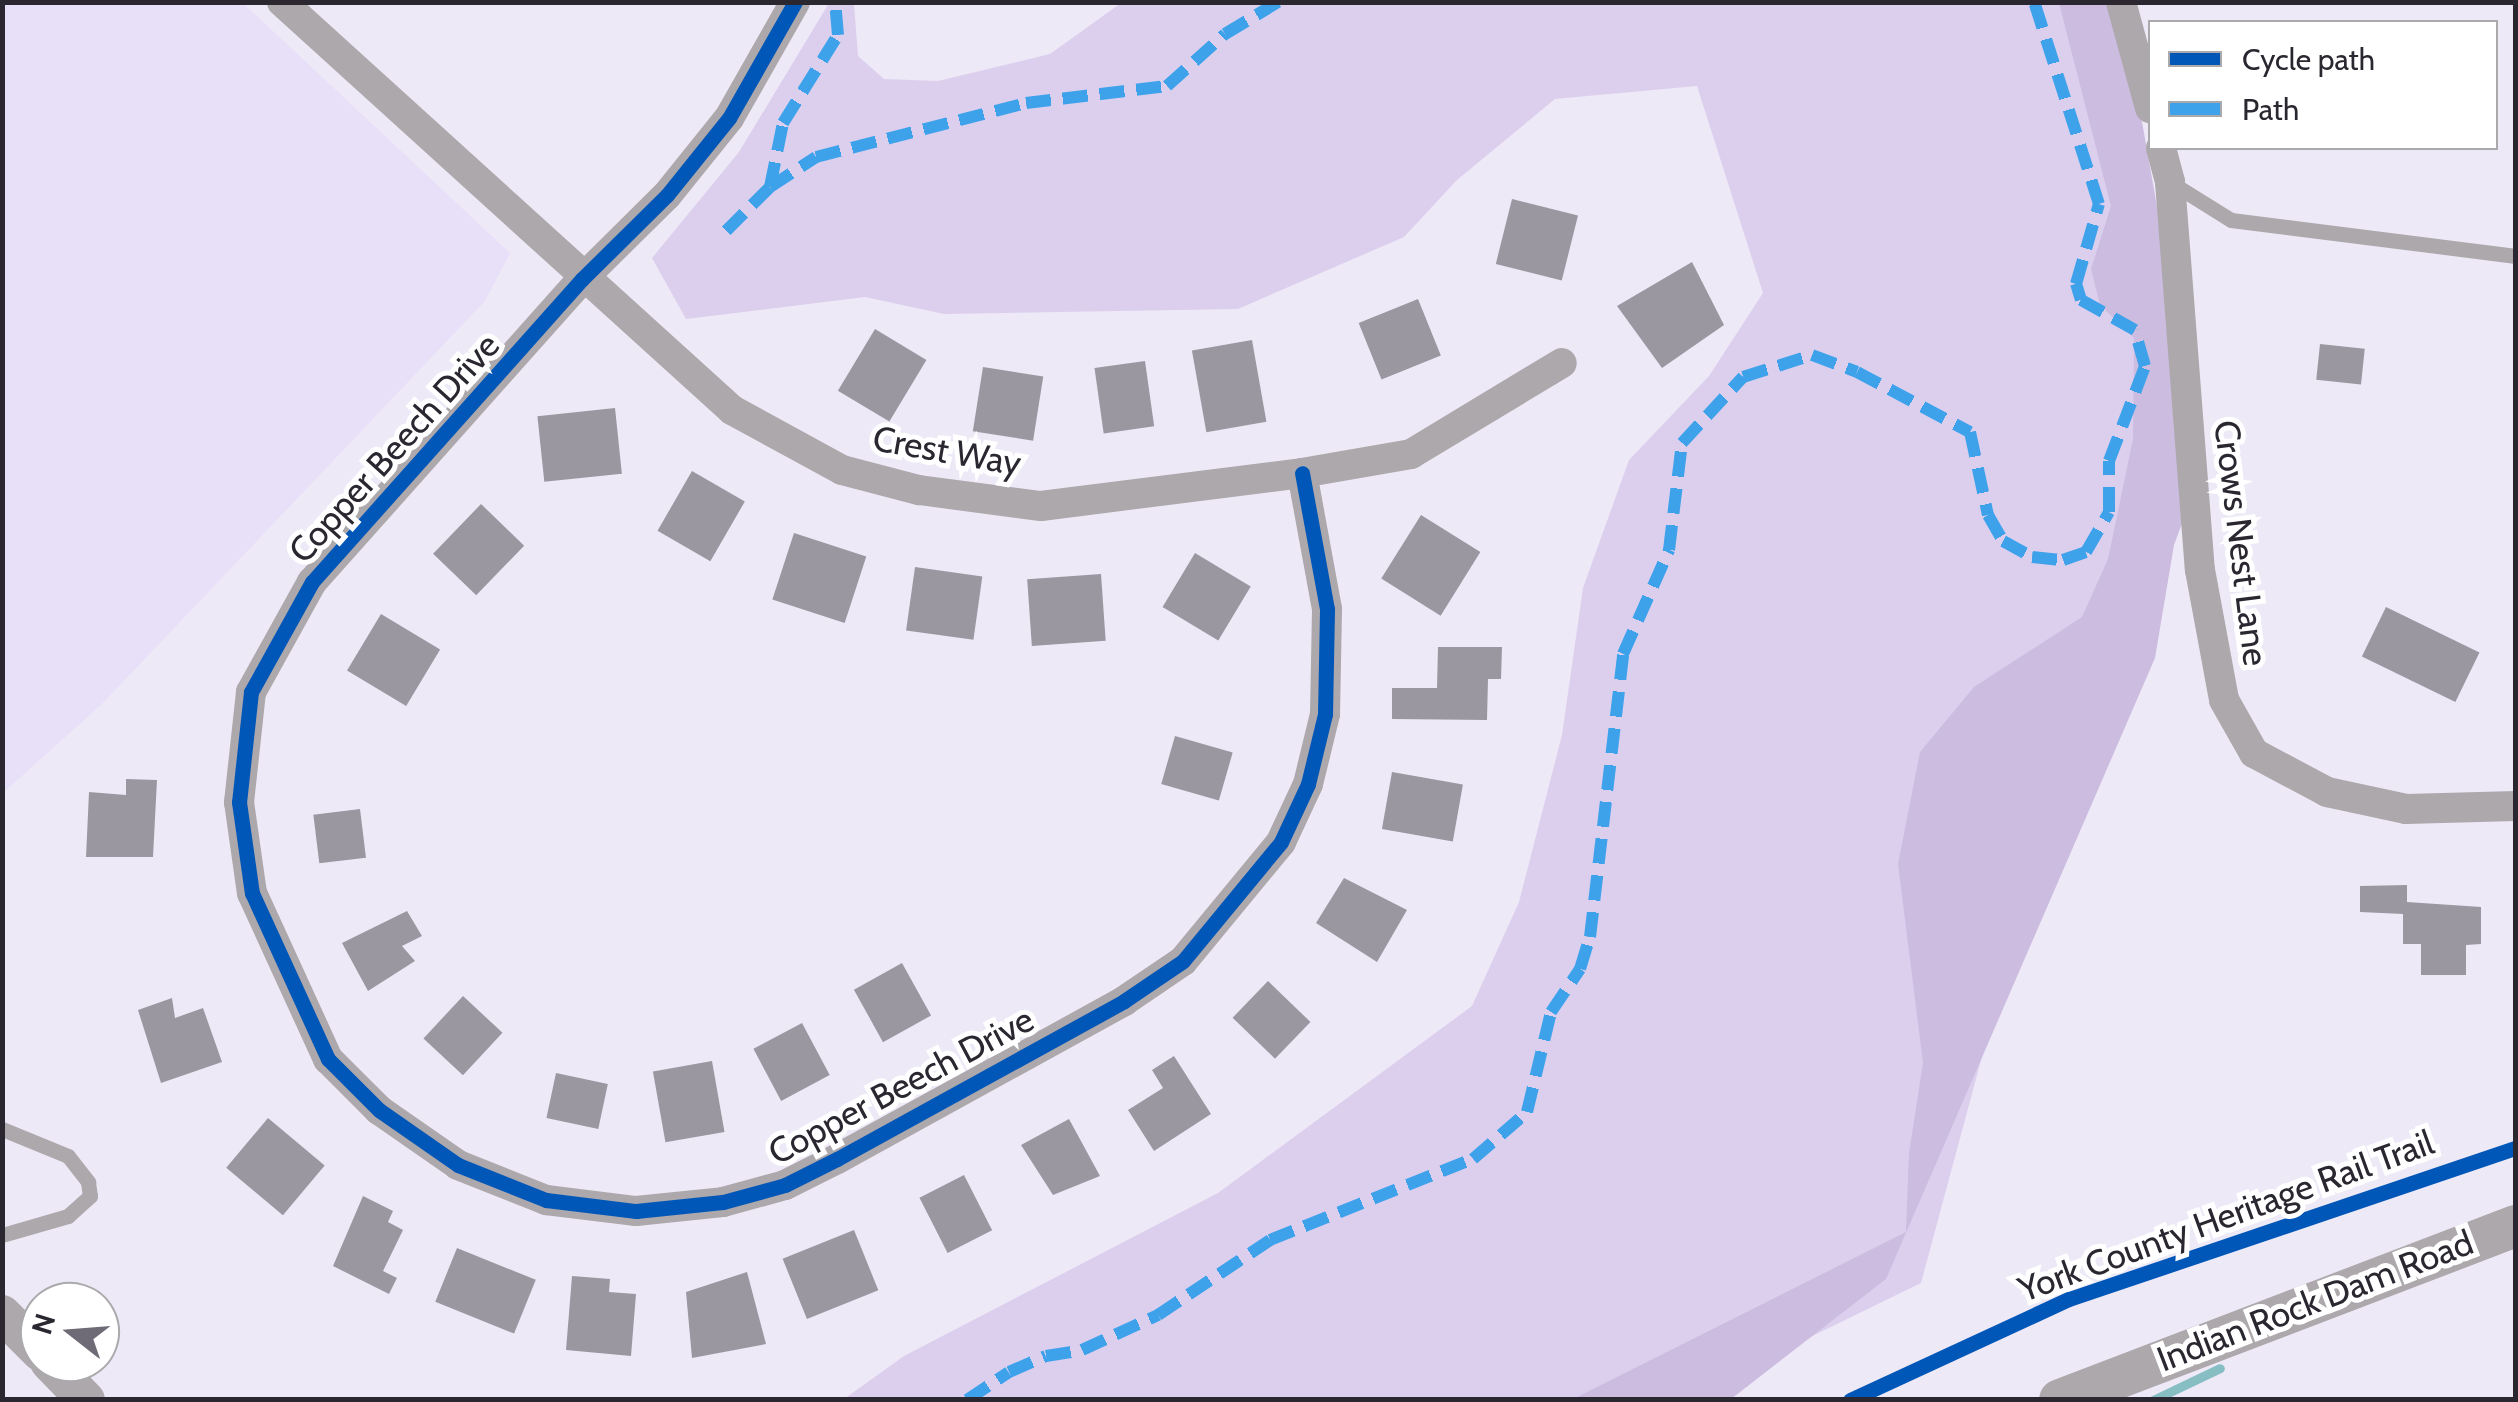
<!DOCTYPE html>
<style>
body{margin:0}
#map{position:relative;width:2518px;height:1402px;overflow:hidden;background:#eee9f7;font-family:Cabin,sans-serif}
div>[style]{position:absolute}
[style*='--x']{left:calc(var(--x)*1px);top:calc(var(--y)*1px);width:calc(var(--w)*1px);rotate:calc(var(--a)*1deg)}
.built>*{inset:0;background:#e8e0f8}
.green>*{inset:0;background:#dccfee}
.forest>*{inset:0;background:#cbbce0}
.stream>*{height:9px;margin:-4.5px;padding:0 4.5px;transform-origin:4.5px;border-radius:4.5px;background:#87bec3}
.building>*{inset:0;background:#9b97a1;transform-origin:0 0}
.service>*{height:15px;margin:-7.5px;padding:0 7.5px;transform-origin:7.5px;border-radius:7.5px;background:#ada8ac}
.minor>*{height:30px;margin:-15px;padding:0 15px;transform-origin:15px;border-radius:15px;background:#ada8ac}
.tertiary>*{height:38px;margin:-19px;padding:0 19px;transform-origin:19px;border-radius:19px;background:#ada8ac}
.secondary>*{height:42px;margin:-21px;padding:0 21px;transform-origin:21px;border-radius:21px;background:#ada8ac}
.quiet>*{height:12px;margin-top:-6px;transform-origin:0;background:repeating-linear-gradient(90deg,#3ea2eb 0 25px,transparent 0 37px)}
.cycleway>*{height:15px;margin:-7.5px;padding:0 7.5px;transform-origin:7.5px;border-radius:7.5px;background:#0057b8}
span{translate:-50% -50%;white-space:nowrap;text-align:center;line-height:1.15;-webkit-text-stroke:10px #fff;paint-order:stroke}
.street-label{font-size:35px;color:#2b2730}
.frame{position:absolute;inset:0;border:5px solid #2b2730;pointer-events:none}
.legend{position:absolute;left:2148px;top:20px;width:350px;height:130px;box-sizing:border-box;background:#fff;border:2px solid #aaa9ac;margin:0;padding:12px 18px;list-style:none;font-size:30px;color:#2b2730}
.legend li{display:flex;align-items:center;gap:20px;height:50px}
.legend b{width:50px;border:2px solid #aaa9ac}
.north{position:absolute;left:20px;top:1282px;width:100px;height:100px;box-sizing:border-box;background:#fff;border:2px solid #aaa9ac;border-radius:50%;rotate:287deg;font-size:28px;font-weight:700;line-height:40px;text-align:center;color:#2b2730}
.north::after{content:'';display:block;margin:auto;width:35px;height:45px;background:#6f6b76;clip-path:polygon(50% 0,100% 100%,50% 72%,0 100%)}
</style>
<div id="map">
<div class="built">
<i style="clip-path:polygon(3px 3px,243px 3px,510px 253px,485px 301px,102px 704px,3px 793px)"></i>
</div>
<div class="green">
<i style="clip-path:polygon(829px 3px,854px 3px,858px 56px,884px 79px,938px 81px,1050px 54px,1121px 3px,2074px 3px,2131px 205px,2143px 459px,1921px 1283px,1683px 1399px,844px 1399px,904px 1356px,1218px 1193px,1472px 1006px,1519px 902px,1562px 735px,1583px 588px,1629px 460px,1709px 376px,1763px 293px,1697px 86px,1555px 99px,1457px 180px,1404px 237px,1238px 309px,944px 314px,865px 297px,686px 319px,652px 258px,739px 152px)"></i>
</div>
<div class="forest">
<i style="clip-path:polygon(2059px 3px,2121px 3px,2179px 331px,2197px 483px,2174px 545px,2155px 658px,1886px 1279px,1731px 1399px,1571px 1400px,1906px 1232px,1909px 1153px,1923px 1063px,1898px 864px,1920px 752px,1974px 687px,2082px 617px,2108px 559px,2133px 439px,2134px 338px,2100px 305px,2091px 269px,2111px 206px)"></i>
</div>
<div class="stream">
<i style="--x:2153;--y:1400;--w:74;--a:-25.5"></i>
</div>
<div class="building">
<i style="left:1512px;top:199px;width:68px;height:67px;rotate:14deg"></i>
<i style="clip-path:polygon(1692px 262px,1724px 325px,1662px 368px,1617px 306px)"></i>
<i style="left:1418px;top:299px;width:61px;height:64px;rotate:68deg"></i>
<i style="left:875px;top:329px;width:60px;height:72px;rotate:31deg"></i>
<i style="left:1252px;top:340px;width:83px;height:61px;rotate:80deg"></i>
<i style="left:2320px;top:344px;width:45px;height:36px;rotate:6deg"></i>
<i style="left:1145px;top:361px;width:66px;height:51px;rotate:82deg"></i>
<i style="left:983px;top:367px;width:61px;height:65px;rotate:9deg"></i>
<i style="left:615px;top:408px;width:66px;height:78px;rotate:84deg"></i>
<i style="left:692px;top:471px;width:61px;height:69px;rotate:30deg"></i>
<i style="left:481px;top:504px;width:60px;height:69px;rotate:44deg"></i>
<i style="left:1421px;top:515px;width:70px;height:75px;rotate:32deg"></i>
<i style="left:794px;top:533px;width:76px;height:70px;rotate:18deg"></i>
<i style="left:1195px;top:553px;width:65px;height:63px;rotate:31deg"></i>
<i style="left:915px;top:567px;width:68px;height:64px;rotate:8deg"></i>
<i style="left:1101px;top:574px;width:67px;height:74px;rotate:86deg"></i>
<i style="left:2386px;top:607px;width:104px;height:55px;rotate:26deg"></i>
<i style="left:381px;top:614px;width:69px;height:66px;rotate:31deg"></i>
<i style="clip-path:polygon(1438px 647px,1502px 647px,1501px 679px,1488px 679px,1487px 720px,1392px 719px,1392px 688px,1437px 688px)"></i>
<i style="left:1175px;top:736px;width:60px;height:50px;rotate:16deg"></i>
<i style="left:1392px;top:772px;width:72px;height:58px;rotate:10deg"></i>
<i style="clip-path:polygon(126px 779px,157px 780px,153px 857px,86px 857px,89px 792px,126px 795px)"></i>
<i style="left:360px;top:809px;width:49px;height:47px;rotate:83deg"></i>
<i style="clip-path:polygon(1344px 878px,1407px 910px,1377px 962px,1316px 923px)"></i>
<i style="clip-path:polygon(2407px 885px,2407px 902px,2481px 907px,2481px 944px,2466px 945px,2466px 975px,2421px 975px,2421px 944px,2403px 944px,2403px 914px,2360px 912px,2360px 886px)"></i>
<i style="clip-path:polygon(407px 911px,422px 936px,402px 946px,415px 961px,368px 991px,342px 943px)"></i>
<i style="left:902px;top:963px;width:60px;height:55px;rotate:61deg"></i>
<i style="left:1268px;top:981px;width:59px;height:51px;rotate:44deg"></i>
<i style="left:463px;top:996px;width:54px;height:58px;rotate:43deg"></i>
<i style="clip-path:polygon(172px 998px,175px 1018px,203px 1008px,222px 1062px,161px 1083px,138px 1010px)"></i>
<i style="left:802px;top:1023px;width:59px;height:55px;rotate:62deg"></i>
<i style="clip-path:polygon(1174px 1056px,1211px 1114px,1154px 1151px,1128px 1110px,1163px 1088px,1152px 1070px)"></i>
<i style="left:712px;top:1061px;width:72px;height:60px;rotate:80deg"></i>
<i style="left:556px;top:1073px;width:53px;height:46px;rotate:12deg"></i>
<i style="left:268px;top:1118px;width:74px;height:65px;rotate:40deg"></i>
<i style="clip-path:polygon(1069px 1119px,1100px 1176px,1053px 1195px,1021px 1145px)"></i>
<i style="left:964px;top:1175px;width:62px;height:50px;rotate:63deg"></i>
<i style="clip-path:polygon(363px 1196px,393px 1211px,388px 1222px,403px 1230px,383px 1271px,397px 1278px,389px 1294px,333px 1266px)"></i>
<i style="left:854px;top:1230px;width:65px;height:77px;rotate:68deg"></i>
<i style="left:457px;top:1248px;width:85px;height:58px;rotate:22deg"></i>
<i style="clip-path:polygon(747px 1272px,766px 1344px,692px 1358px,686px 1292px)"></i>
<i style="clip-path:polygon(572px 1276px,610px 1279px,609px 1292px,636px 1294px,631px 1356px,566px 1350px)"></i>
</div>
<div class="service">
<i style="--x:2170;--y:182;--w:72;--a:31.9"></i>
<i style="--x:2231;--y:220;--w:287;--a:7.2"></i>
<i style="--x:2;--y:1129;--w:71;--a:22.2"></i>
<i style="--x:68;--y:1156;--w:33;--a:52"></i>
<i style="--x:88;--y:1182;--w:14;--a:82"></i>
<i style="--x:90;--y:1196;--w:30;--a:138"></i>
<i style="--x:68;--y:1216;--w:69;--a:163.9"></i>
</div>
<div class="minor">
<i style="--x:282;--y:2;--w:607;--a:42.2"></i>
<i style="--x:732;--y:410;--w:125;--a:28.6"></i>
<i style="--x:842;--y:470;--w:80;--a:14.6"></i>
<i style="--x:919;--y:490;--w:123;--a:7.5"></i>
<i style="--x:1041;--y:506;--w:263;--a:-7.2"></i>
<i style="--x:1302;--y:473;--w:111;--a:-9.9"></i>
<i style="--x:1411;--y:454;--w:176;--a:-31.1"></i>
<i style="--x:795;--y:2;--w:133;--a:119.6"></i>
<i style="--x:729;--y:118;--w:99;--a:128.8"></i>
<i style="--x:667;--y:195;--w:120;--a:135.3"></i>
<i style="--x:582;--y:279;--w:406;--a:131.7"></i>
<i style="--x:312;--y:582;--w:126;--a:119"></i>
<i style="--x:251;--y:692;--w:111;--a:96.2"></i>
<i style="--x:239;--y:802;--w:92;--a:81.9"></i>
<i style="--x:252;--y:893;--w:183;--a:65.4"></i>
<i style="--x:328;--y:1059;--w:72;--a:45"></i>
<i style="--x:379;--y:1110;--w:96;--a:34.8"></i>
<i style="--x:458;--y:1165;--w:95;--a:21.7"></i>
<i style="--x:546;--y:1200;--w:91;--a:7"></i>
<i style="--x:636;--y:1211;--w:87;--a:-5.9"></i>
<i style="--x:723;--y:1202;--w:64;--a:-15.3"></i>
<i style="--x:785;--y:1185;--w:58;--a:-26.6"></i>
<i style="--x:837;--y:1159;--w:328;--a:-28.8"></i>
<i style="--x:1124;--y:1001;--w:71;--a:-34.1"></i>
<i style="--x:1183;--y:961;--w:154;--a:-50.5"></i>
<i style="--x:1281;--y:842;--w:64;--a:-65"></i>
<i style="--x:1308;--y:784;--w:72;--a:-76.3"></i>
<i style="--x:1325;--y:714;--w:105;--a:-88.9"></i>
<i style="--x:1327;--y:609;--w:138;--a:-100.4"></i>
<i style="--x:2121;--y:2;--w:110;--a:74.7"></i>
<i style="--x:2161;--y:148;--w:35;--a:75"></i>
<i style="--x:2170;--y:182;--w:389;--a:85.6"></i>
<i style="--x:2200;--y:570;--w:132;--a:79.5"></i>
<i style="--x:2224;--y:700;--w:61;--a:60.5"></i>
<i style="--x:2254;--y:753;--w:83;--a:28.1"></i>
<i style="--x:2327;--y:792;--w:81;--a:12.1"></i>
<i style="--x:2406;--y:809;--w:110;--a:-1.6"></i>
</div>
<div class="tertiary">
<i style="--x:2;--y:1314;--w:54;--a:45"></i>
<i style="--x:49;--y:1362;--w:53;--a:45.8"></i>
</div>
<div class="secondary">
<i style="--x:2060;--y:1400;--w:488;--a:-20.9"></i>
</div>
<div class="quiet">
<i style="--x:770;--y:187;--w:65;--a:-78.5"></i>
<i style="--x:783;--y:123;--w:104;--a:-58"></i>
<i style="--x:838;--y:35;--w:33;--a:-95"></i>
<i style="--x:726;--y:231;--w:62;--a:-45"></i>
<i style="--x:770;--y:187;--w:55;--a:-33.1"></i>
<i style="--x:816;--y:157;--w:217;--a:-14.4"></i>
<i style="--x:1026;--y:103;--w:142;--a:-6.9"></i>
<i style="--x:1167;--y:86;--w:78;--a:-41.9"></i>
<i style="--x:1225;--y:34;--w:62;--a:-31.1"></i>
<i style="--x:967;--y:1400;--w:50;--a:-33.7"></i>
<i style="--x:1009;--y:1372;--w:40;--a:-23.4"></i>
<i style="--x:1046;--y:1356;--w:36;--a:-9"></i>
<i style="--x:1082;--y:1350;--w:84;--a:-24.7"></i>
<i style="--x:1158;--y:1315;--w:135;--a:-33.8"></i>
<i style="--x:1270;--y:1240;--w:219;--a:-21.8"></i>
<i style="--x:1473;--y:1159;--w:72;--a:-41"></i>
<i style="--x:1527;--y:1112;--w:103;--a:-76.5"></i>
<i style="--x:1551;--y:1012;--w:52;--a:-56"></i>
<i style="--x:1580;--y:969;--w:34;--a:-73"></i>
<i style="--x:1590;--y:937;--w:285;--a:-83.3"></i>
<i style="--x:1623;--y:654;--w:114;--a:-66.1"></i>
<i style="--x:1669;--y:550;--w:108;--a:-83.1"></i>
<i style="--x:1682;--y:443;--w:90;--a:-47.3"></i>
<i style="--x:1743;--y:377;--w:72;--a:-17.7"></i>
<i style="--x:1812;--y:355;--w:48;--a:20.7"></i>
<i style="--x:1857;--y:372;--w:128;--a:28"></i>
<i style="--x:1970;--y:432;--w:85;--a:77.8"></i>
<i style="--x:1988;--y:515;--w:30;--a:60"></i>
<i style="--x:2003;--y:541;--w:33;--a:29"></i>
<i style="--x:2032;--y:557;--w:31;--a:6"></i>
<i style="--x:2063;--y:560;--w:24;--a:-19"></i>
<i style="--x:2086;--y:552;--w:46;--a:-60.1"></i>
<i style="--x:2109;--y:512;--w:51;--a:-90"></i>
<i style="--x:2109;--y:461;--w:102;--a:-69.2"></i>
<i style="--x:2145;--y:366;--w:37;--a:-106"></i>
<i style="--x:2135;--y:330;--w:62;--a:-150.9"></i>
<i style="--x:2081;--y:300;--w:17;--a:-107"></i>
<i style="--x:2076;--y:284;--w:83;--a:-74"></i>
<i style="--x:2099;--y:204;--w:212;--a:-107.8"></i>
</div>
<div class="cycleway">
<i style="--x:795;--y:2;--w:133;--a:119.6"></i>
<i style="--x:729;--y:118;--w:99;--a:128.8"></i>
<i style="--x:667;--y:195;--w:120;--a:135.3"></i>
<i style="--x:582;--y:279;--w:406;--a:131.7"></i>
<i style="--x:312;--y:582;--w:126;--a:119"></i>
<i style="--x:251;--y:692;--w:111;--a:96.2"></i>
<i style="--x:239;--y:802;--w:92;--a:81.9"></i>
<i style="--x:252;--y:893;--w:183;--a:65.4"></i>
<i style="--x:328;--y:1059;--w:72;--a:45"></i>
<i style="--x:379;--y:1110;--w:96;--a:34.8"></i>
<i style="--x:458;--y:1165;--w:95;--a:21.7"></i>
<i style="--x:546;--y:1200;--w:91;--a:7"></i>
<i style="--x:636;--y:1211;--w:87;--a:-5.9"></i>
<i style="--x:723;--y:1202;--w:64;--a:-15.3"></i>
<i style="--x:785;--y:1185;--w:58;--a:-26.6"></i>
<i style="--x:837;--y:1159;--w:328;--a:-28.8"></i>
<i style="--x:1124;--y:1001;--w:71;--a:-34.1"></i>
<i style="--x:1183;--y:961;--w:154;--a:-50.5"></i>
<i style="--x:1281;--y:842;--w:64;--a:-65"></i>
<i style="--x:1308;--y:784;--w:72;--a:-76.3"></i>
<i style="--x:1325;--y:714;--w:105;--a:-88.9"></i>
<i style="--x:1327;--y:609;--w:138;--a:-100.4"></i>
<i style="--x:1850;--y:1400;--w:241;--a:-24.8"></i>
<i style="--x:2069;--y:1299;--w:472;--a:-18.7"></i>
</div>
<div class="street-label">
<span style="left:394px;top:448px;rotate:-48deg">Copper Beech Drive</span>
<span style="left:947px;top:451px;rotate:10deg">Crest Way</span>
<span style="left:2241px;top:543px;rotate:83deg">Crows Nest Lane</span>
<span style="left:901px;top:1086px;rotate:-28deg">Copper Beech Drive</span>
<span style="left:2226px;top:1216px;rotate:-20deg">York County Heritage Rail Trail</span>
<span style="left:2315px;top:1301px;rotate:-21deg">Indian Rock Dam Road</span>
</div>
<div class="frame"></div>
<ul class="legend">
<li><b style="height:12px;background:#0057b8"></b>Cycle path</li>
<li><b style="height:12px;background:#3ea2eb"></b>Path</li>
</ul>
<div class="north">N</div>
</div>
